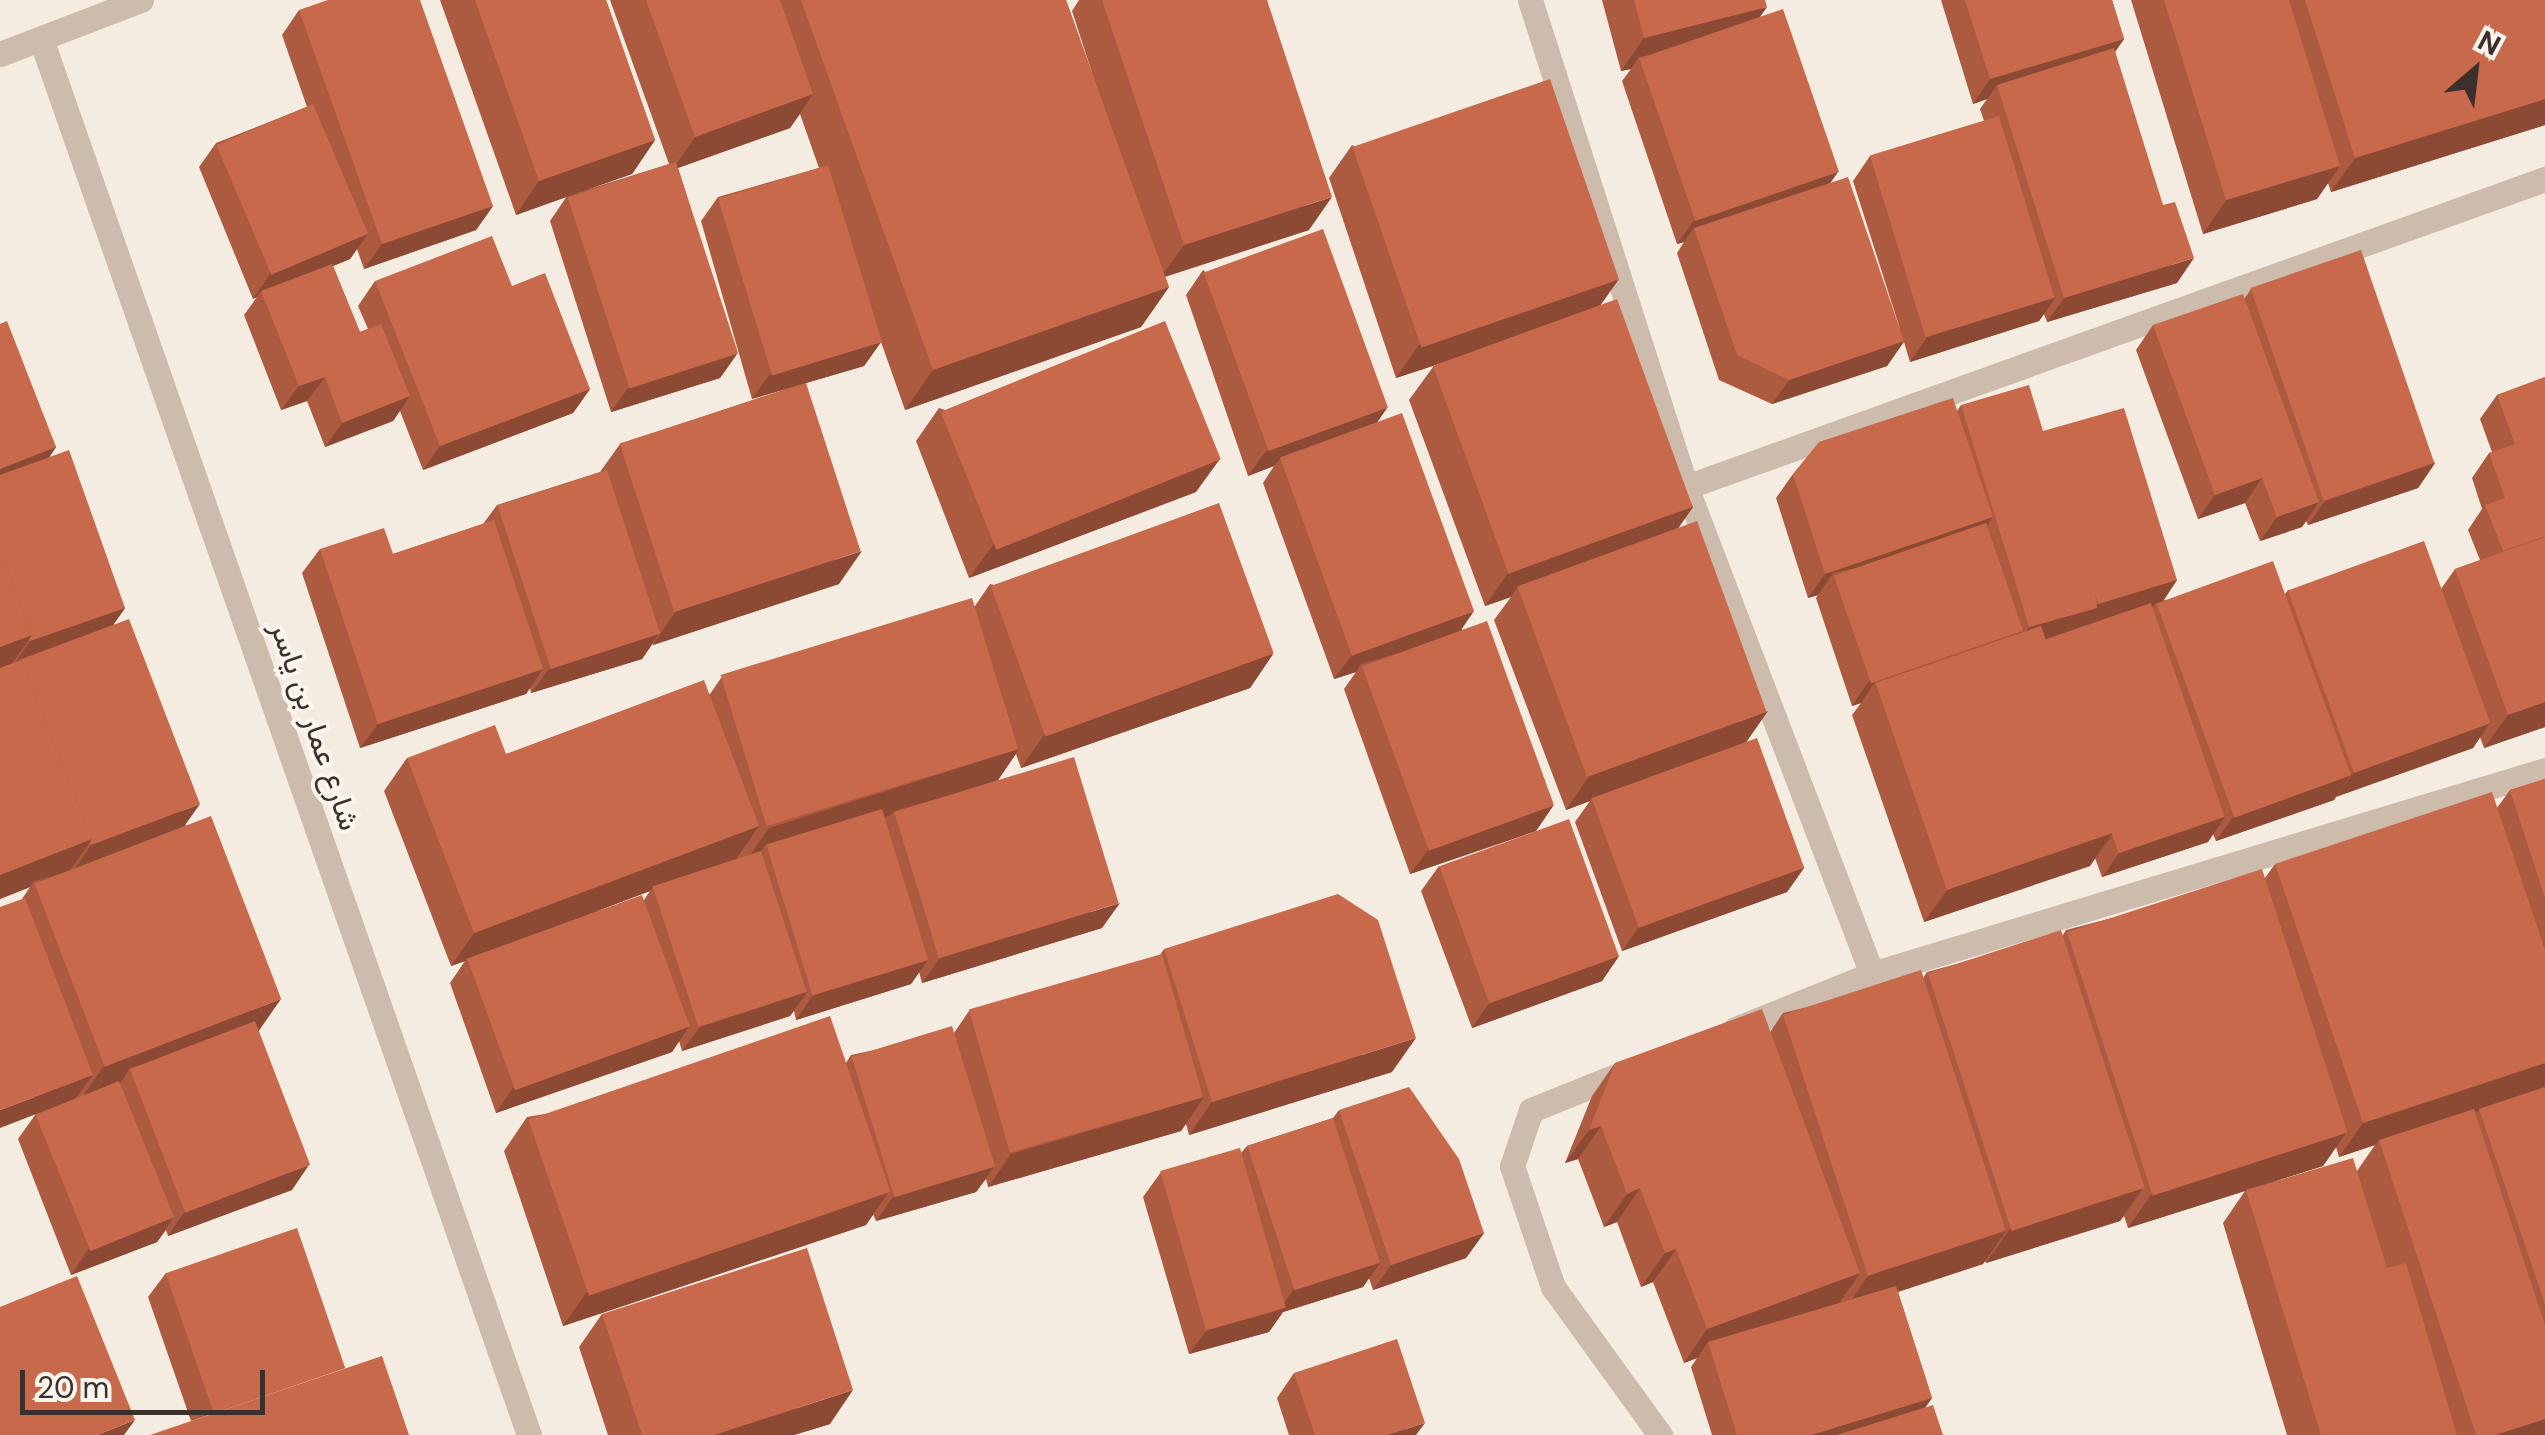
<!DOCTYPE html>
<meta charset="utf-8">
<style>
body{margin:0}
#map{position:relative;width:2545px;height:1435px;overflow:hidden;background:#f4ebe1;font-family:"DM Sans",Vazirmatn,sans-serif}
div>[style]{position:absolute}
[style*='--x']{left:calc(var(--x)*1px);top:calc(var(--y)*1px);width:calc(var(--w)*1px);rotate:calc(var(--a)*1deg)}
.minor>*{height:25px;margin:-12.5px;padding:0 12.5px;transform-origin:12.5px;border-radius:12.5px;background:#cdbbac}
.wall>*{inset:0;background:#ac5a40}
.shaded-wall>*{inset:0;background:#8c4a34}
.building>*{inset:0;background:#c8694b;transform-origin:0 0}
span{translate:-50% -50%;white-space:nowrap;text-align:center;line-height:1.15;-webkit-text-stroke:8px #fbf5ee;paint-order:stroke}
.street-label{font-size:30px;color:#3b302b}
.north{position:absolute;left:2425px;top:20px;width:100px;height:100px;-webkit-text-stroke:8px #fbf5ee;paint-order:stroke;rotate:28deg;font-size:28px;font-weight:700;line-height:40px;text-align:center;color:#3b302b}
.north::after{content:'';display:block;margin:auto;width:35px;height:45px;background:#3b302b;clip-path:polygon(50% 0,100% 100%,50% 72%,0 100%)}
.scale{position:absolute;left:20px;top:1370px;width:245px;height:45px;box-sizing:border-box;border:5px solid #3b302b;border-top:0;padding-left:12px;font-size:30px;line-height:35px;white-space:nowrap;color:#3b302b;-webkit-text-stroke:8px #fbf5ee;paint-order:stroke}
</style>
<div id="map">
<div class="minor">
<i style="--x:1530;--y:0;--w:511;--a:72.24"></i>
<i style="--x:41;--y:39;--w:1479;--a:70.73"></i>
<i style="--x:0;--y:54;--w:151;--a:-21"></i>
<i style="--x:1872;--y:974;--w:703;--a:-16.86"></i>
<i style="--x:1735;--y:1029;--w:148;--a:-21.9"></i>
<i style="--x:1872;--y:974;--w:521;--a:-110.9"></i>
<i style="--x:1686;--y:487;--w:913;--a:-19.73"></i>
<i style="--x:1633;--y:1069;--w:110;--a:158.1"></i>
<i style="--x:1531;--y:1110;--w:59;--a:108.7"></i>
<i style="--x:1512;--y:1166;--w:128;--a:71.3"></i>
<i style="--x:1553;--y:1287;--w:183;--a:54.1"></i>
</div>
<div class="wall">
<i style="clip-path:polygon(440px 0,606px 0,655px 140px,632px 174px,570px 195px,669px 164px,610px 0,1066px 0,1095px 82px,1072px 11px,1079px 0,1267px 0,1309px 230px,1165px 277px,1169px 287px,1141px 327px,905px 410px,881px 342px,864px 366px,806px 383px,839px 584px,653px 645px,653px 643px,642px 659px,531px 693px,530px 688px,526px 694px,360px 748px,302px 573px,320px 549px,393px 554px,483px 524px,497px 505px,600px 472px,620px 444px,798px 385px,752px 399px,701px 221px,718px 197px,819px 168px,800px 114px,790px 128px,678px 168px,737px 354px,720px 378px,611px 412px,550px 221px,567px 196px,516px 215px)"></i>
<i style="clip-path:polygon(1602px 0,1765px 0,1760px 16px,1838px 172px,1830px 183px,1900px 329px,1853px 181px,1870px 156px,1984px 121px,1980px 109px,1987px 99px,1973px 104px,1941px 0,2112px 0,2124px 39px,2115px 52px,2177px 283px,2047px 322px,2044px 314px,2039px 321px,1910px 362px,1904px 342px,1887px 366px,1772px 404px,1719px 380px,1677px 253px,1684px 242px,1677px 244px,1622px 81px,1631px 69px,1621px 71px)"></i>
<i style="clip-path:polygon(2131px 0,2545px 0,2545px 125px,2331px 192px,2328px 183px,2317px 199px,2203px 234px)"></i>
<i style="clip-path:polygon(299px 10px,493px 206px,476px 230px,364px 269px,357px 249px,350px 259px,333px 266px,360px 332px,368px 329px,358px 306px,375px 281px,512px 286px,590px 389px,573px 413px,423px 470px,400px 411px,393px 421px,325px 447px,307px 401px,281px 410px,244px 315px,257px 297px,253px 299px,199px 167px,216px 143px,307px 107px,282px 35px)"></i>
<i style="clip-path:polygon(1352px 145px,1619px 279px,1600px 306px,1693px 507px,1678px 528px,1746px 742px,1804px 868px,1787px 892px,1622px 951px,1575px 822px,1590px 801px,1566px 810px,1494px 620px,1511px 597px,1485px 606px,1409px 400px,1433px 367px,1460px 357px,1396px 378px,1329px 178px)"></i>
<i style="clip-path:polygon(1203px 270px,1387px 408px,1376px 423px,1462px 629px,1553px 806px,1536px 831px,1410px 874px,1344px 689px,1356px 672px,1334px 679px,1263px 483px,1274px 466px,1248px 476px,1186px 295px)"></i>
<i style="clip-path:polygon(2251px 289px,2435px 463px,2418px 488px,2308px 525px,2306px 521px,2302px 527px,2260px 541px,2245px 503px,2198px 519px,2136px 350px,2153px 325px,2245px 298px)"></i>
<i style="clip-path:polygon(0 324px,56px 447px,49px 458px,125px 608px,114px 624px,259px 1031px,292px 1190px,168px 1236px,166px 1230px,157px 1242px,71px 1275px,18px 1139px,35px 1115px,22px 899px,30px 887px,0 899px)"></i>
<i style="clip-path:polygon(2545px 377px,2545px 727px,2484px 748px,2480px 737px,2473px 748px,2336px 796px,2334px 800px,2216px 841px,2213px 834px,2208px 842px,2102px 877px,2095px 858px,2090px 866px,1924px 922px,1852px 715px,1861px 703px,1852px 706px,1816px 598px,1818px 595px,1808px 598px,1776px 498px,1793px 474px,1957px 411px,1961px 405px,2043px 431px,2177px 580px,2164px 600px,2285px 594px,2288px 590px,2441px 589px,2455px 569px,2480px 560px,2468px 530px,2482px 509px,2472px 478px,2489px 453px,2492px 452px,2480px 419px,2497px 395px)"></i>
<i style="clip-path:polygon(939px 408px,1196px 492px,969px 578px,916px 441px)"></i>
<i style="clip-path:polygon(evenodd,990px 584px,1273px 654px,1250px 688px,1021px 768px,1016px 754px,998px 780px,1102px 928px,922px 983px,919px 972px,911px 984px,796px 1020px,794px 1011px,790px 1016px,682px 1051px,679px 1041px,672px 1052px,496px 1113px,450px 983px,465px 961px,451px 966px,384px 791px,407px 758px,506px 754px,710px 694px,721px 678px,975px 606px,990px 584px,650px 891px,644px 900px,597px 911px,650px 891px)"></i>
<i style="clip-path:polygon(evenodd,2545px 779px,2545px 1435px,2287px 1435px,2223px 1223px,2245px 1191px,2128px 1228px,2124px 1216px,2120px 1221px,1986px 1263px,1985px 1261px,1983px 1264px,1898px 1292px,1932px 1398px,1925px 1408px,1943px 1435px,1712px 1435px,1691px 1367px,1697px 1358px,1684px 1363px,1653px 1282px,1641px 1287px,1617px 1222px,1604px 1227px,1578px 1159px,1565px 1163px,1592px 1096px,1615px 1063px,1770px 1032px,1783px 1013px,1923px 978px,1927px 972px,2063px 935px,2066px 930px,2265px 878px,2275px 864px,2497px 808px,2510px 790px,2545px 779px,2375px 1145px,2357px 1171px,2272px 1182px,2323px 1166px,2336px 1147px,2339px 1157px,2375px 1145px)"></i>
<i style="clip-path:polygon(1439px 866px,1619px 956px,1602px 981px,1472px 1028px,1421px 891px)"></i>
<i style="clip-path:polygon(1164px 949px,1392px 1072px,1189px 1135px,1186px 1124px,1181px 1131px,988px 1187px,986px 1179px,976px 1192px,876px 1221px,873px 1214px,866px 1225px,563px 1326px,504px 1151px,527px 1117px,846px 1063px,851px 1055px,954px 1033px,969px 1011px,1160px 955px)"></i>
<i style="clip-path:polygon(1339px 1110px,1484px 1233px,1466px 1258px,1373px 1290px,1369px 1278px,1363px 1287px,1283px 1312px,1269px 1332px,1189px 1354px,1143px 1197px,1161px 1172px,1241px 1153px,1247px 1146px,1333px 1118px)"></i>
<i style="clip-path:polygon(166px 1273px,345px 1368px,191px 1421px,148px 1297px)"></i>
<i style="clip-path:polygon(602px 1314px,830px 1424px,794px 1435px,608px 1435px,579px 1347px)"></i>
<i style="clip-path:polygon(1294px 1373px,1416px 1435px,1289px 1435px,1277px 1398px)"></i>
</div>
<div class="shaded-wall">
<i style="clip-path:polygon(1767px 7px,1744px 40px,1639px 57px,1631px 69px,1621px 71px,1644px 38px)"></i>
<i style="clip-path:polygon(2124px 39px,2107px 63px,1997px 85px,1987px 99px,1973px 104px,1990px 79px)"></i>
<i style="clip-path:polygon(813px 94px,790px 128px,672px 170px,695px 137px)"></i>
<i style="clip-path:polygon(2545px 99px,2545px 125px,2331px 192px,2355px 158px)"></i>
<i style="clip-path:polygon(655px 140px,632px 174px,516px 215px,539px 181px)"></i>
<i style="clip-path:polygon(2340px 166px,2317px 199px,2203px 234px,2226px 200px)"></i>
<i style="clip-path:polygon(1838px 172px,1821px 196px,1694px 228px,1684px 242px,1677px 244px,1695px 219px)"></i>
<i style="clip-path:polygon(1332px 197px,1309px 230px,1160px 278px,1184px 245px)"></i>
<i style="clip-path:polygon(493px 206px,476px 230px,364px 269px,382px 244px)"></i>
<i style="clip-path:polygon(368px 234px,350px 259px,263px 295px,261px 291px,257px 297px,253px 299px,270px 274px)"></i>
<i style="clip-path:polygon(2194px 258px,2177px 283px,2047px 322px,2064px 298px)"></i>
<i style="clip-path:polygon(1619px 279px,1595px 312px,1396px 378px,1419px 345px)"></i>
<i style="clip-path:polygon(1169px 287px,1141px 327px,905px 410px,933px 370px)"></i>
<i style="clip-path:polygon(2056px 297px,2039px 321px,1910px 362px,1927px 337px)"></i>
<i style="clip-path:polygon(1904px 341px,1887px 366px,1772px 404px,1789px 380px)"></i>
<i style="clip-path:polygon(881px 342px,864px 366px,752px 399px,770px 374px)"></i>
<i style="clip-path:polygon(737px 354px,720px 378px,611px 412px,628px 388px)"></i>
<i style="clip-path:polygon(325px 377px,307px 401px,281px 410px,299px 386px)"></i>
<i style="clip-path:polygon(590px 389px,573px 413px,423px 470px,440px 446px)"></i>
<i style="clip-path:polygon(410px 396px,393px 421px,325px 447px,342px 423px)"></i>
<i style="clip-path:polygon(1387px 408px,1370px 433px,1280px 459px,1274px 466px,1248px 476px,1266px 451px)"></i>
<i style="clip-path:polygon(56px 447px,39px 471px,0 486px,0 469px)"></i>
<i style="clip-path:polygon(1220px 459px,1196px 492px,969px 578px,993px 545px)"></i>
<i style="clip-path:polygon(2435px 463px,2418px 488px,2308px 525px,2325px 501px)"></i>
<i style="clip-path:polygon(2262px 478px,2245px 503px,2198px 519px,2215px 495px)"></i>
<i style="clip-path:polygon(2319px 502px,2302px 527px,2260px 541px,2277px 517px)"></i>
<i style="clip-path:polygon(1693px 507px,1670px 540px,1518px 587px,1511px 597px,1485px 606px,1508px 573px)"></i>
<i style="clip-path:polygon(1993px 517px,1976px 542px,1833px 573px,1818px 595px,1808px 598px,1825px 574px)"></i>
<i style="clip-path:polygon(862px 551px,839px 584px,653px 645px,676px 611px)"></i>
<i style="clip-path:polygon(2177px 580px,2160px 605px,2156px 603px,2153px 607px,2083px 628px,2012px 652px,2029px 627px,2094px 609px,2098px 604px)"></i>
<i style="clip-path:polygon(125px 608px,108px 632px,13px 666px,30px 641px)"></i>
<i style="clip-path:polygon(1474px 611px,1457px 636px,1361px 664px,1356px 672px,1334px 679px,1352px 655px)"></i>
<i style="clip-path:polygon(2023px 631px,1875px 682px,1861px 703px,1852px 706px,1869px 681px)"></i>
<i style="clip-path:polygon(659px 634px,642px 659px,531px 693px,549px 669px)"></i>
<i style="clip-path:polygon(32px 635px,9px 668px,0 672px,0 647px)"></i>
<i style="clip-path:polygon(1273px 654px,1250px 688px,1021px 768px,1044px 735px)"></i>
<i style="clip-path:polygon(543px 669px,526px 694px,360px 748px,378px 724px)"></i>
<i style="clip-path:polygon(2545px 702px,2545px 727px,2484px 748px,2508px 715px)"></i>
<i style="clip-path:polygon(1768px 711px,1745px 744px,1592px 798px,1590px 801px,1566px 810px,1589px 776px)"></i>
<i style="clip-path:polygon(2490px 723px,2473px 748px,2336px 797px,2354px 772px)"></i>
<i style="clip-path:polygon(1019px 749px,996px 783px,894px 811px,891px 815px,769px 854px,766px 844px,757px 857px,746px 861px,769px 828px)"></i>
<i style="clip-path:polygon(2351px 775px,2334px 800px,2216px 841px,2233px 817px)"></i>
<i style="clip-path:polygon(200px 804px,183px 828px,74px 870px,91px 845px)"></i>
<i style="clip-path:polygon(1553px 806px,1536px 831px,1410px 874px,1428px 850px)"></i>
<i style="clip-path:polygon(2225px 817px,2208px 842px,2102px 877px,2119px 853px)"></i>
<i style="clip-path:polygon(759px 826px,736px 859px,653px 887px,650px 891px,468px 960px,467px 958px,465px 961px,451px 966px,474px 933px)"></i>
<i style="clip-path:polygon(2113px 833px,2090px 866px,1924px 922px,1948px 889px)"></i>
<i style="clip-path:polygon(92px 839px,69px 872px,34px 881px,30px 887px,0 899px,0 875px)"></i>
<i style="clip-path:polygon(1804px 868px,1787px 892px,1622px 951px,1639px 927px)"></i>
<i style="clip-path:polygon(1120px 903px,1102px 928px,922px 983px,940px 958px)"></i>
<i style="clip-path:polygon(1619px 956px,1602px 981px,1472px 1028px,1489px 1003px)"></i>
<i style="clip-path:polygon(928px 960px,911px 984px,796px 1020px,813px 995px)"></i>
<i style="clip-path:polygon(807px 992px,790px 1016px,682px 1051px,700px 1027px)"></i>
<i style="clip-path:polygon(281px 999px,258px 1032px,130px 1068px,119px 1085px,81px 1099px,104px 1066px)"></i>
<i style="clip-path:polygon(689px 1027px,672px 1052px,496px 1113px,513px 1088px)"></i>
<i style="clip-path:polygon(1416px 1038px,1392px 1072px,1189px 1135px,1212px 1102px)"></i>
<i style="clip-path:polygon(2545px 1063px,2545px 1089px,2380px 1143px,2379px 1140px,2375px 1145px,2339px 1157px,2363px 1123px)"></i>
<i style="clip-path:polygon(93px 1075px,75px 1099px,0 1128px,0 1110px)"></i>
<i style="clip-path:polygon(1204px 1097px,1181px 1131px,988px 1187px,1011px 1154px)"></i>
<i style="clip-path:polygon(1601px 1126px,1578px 1159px,1565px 1163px,1589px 1130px)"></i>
<i style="clip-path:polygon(2346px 1133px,2323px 1166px,2128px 1228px,2151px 1195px)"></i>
<i style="clip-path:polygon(309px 1165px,292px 1190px,168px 1236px,185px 1211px)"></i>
<i style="clip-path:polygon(994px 1167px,976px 1192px,876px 1221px,893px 1197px)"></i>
<i style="clip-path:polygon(1640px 1188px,1617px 1222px,1604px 1227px,1627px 1194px)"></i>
<i style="clip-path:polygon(2143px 1188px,2120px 1221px,1986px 1263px,2009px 1230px)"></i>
<i style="clip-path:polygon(889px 1192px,866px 1225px,563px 1326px,586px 1293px)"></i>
<i style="clip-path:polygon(174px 1217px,157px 1242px,71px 1275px,88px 1250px)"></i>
<i style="clip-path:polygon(2006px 1231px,1983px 1264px,1845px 1309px,1868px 1276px)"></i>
<i style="clip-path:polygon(1484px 1233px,1466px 1258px,1373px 1290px,1391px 1265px)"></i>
<i style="clip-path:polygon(1676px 1249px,1653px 1282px,1641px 1287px,1665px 1253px)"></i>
<i style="clip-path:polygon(1380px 1263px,1363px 1287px,1283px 1312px,1269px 1332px,1189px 1354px,1207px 1330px,1280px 1310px,1293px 1290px)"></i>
<i style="clip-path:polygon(1860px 1273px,1837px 1306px,1708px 1342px,1697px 1358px,1684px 1363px,1707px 1329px)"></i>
<i style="clip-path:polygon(853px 1390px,830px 1424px,794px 1435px,714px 1435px)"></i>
<i style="clip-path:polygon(1932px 1398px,1914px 1423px,1874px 1435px,1811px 1435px)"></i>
<i style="clip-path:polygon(2545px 1419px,2545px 1435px,2495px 1435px)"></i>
<i style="clip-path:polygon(135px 1420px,124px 1435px,97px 1435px)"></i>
<i style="clip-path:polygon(1425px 1423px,1416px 1435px,1387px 1435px)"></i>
</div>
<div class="building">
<i style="clip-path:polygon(328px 0,420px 0,493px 206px,382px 244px,299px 10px)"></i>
<i style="clip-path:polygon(475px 0,606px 0,655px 140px,539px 181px)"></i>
<i style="clip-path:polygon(646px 0,780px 0,813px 94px,695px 137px)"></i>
<i style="clip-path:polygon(801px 0,1066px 0,1169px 287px,933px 370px)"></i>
<i style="clip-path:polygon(1102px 0,1267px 0,1332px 197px,1184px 245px)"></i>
<i style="clip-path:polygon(1634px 0,1765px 0,1767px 7px,1644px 38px)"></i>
<i style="clip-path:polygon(1965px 0,2112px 0,2124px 39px,1990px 79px)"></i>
<i style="clip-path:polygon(2164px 0,2289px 0,2340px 166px,2226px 200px)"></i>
<i style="clip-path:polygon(2305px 0,2545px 0,2545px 99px,2355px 158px)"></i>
<i style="left:1783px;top:9px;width:172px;height:152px;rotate:71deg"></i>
<i style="clip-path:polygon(2114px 48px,2163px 205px,2175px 202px,2194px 258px,2064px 298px,1997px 85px)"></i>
<i style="left:1550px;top:79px;width:212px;height:209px;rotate:71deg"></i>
<i style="left:313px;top:104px;width:141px;height:105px;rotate:67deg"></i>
<i style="left:1999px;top:116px;width:190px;height:135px;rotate:73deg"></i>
<i style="left:676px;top:162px;width:201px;height:114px;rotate:72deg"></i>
<i style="left:828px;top:165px;width:185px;height:115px;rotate:73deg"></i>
<i style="clip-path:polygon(1848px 177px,1904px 341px,1789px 380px,1737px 355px,1694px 228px)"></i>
<i style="left:1323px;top:229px;width:190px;height:127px;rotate:70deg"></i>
<i style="clip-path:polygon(492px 236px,512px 286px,545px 273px,590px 389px,440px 446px,375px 281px)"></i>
<i style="left:2361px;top:250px;width:225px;height:117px;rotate:71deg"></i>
<i style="clip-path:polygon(332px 264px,360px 332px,381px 324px,410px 396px,342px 423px,325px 377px,299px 386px,261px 291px)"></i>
<i style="clip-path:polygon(2243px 294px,2319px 502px,2277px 517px,2262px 478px,2215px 495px,2153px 325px)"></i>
<i style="left:1617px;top:299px;width:221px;height:196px;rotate:70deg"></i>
<i style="clip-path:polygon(7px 321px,56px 447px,0 469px,0 324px)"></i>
<i style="left:1165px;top:321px;width:149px;height:242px;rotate:68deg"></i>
<i style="clip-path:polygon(2545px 377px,2545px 536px,2503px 551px,2485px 505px,2505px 498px,2489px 453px,2515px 444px,2497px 395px)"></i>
<i style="left:806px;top:383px;width:177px;height:196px;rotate:72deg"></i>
<i style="clip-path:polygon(2029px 385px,2043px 431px,2124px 408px,2177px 580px,2098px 604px,2095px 593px,2097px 608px,2029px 627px,1961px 405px)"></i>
<i style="clip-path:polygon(1953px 398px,1993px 517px,1825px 574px,1793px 474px,1819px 442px)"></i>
<i style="left:1402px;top:413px;width:211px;height:130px;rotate:70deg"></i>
<i style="clip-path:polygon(69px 450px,125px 608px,30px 641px,29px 639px,32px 635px,0 549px,0 475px)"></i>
<i style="left:607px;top:470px;width:172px;height:115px;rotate:72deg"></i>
<i style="left:1219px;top:503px;width:160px;height:243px;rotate:70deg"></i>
<i style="clip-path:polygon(494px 520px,543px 669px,378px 724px,320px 549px,384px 528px,393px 554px)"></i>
<i style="left:1697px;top:521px;width:203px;height:191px;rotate:70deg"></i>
<i style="left:1986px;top:523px;width:114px;height:161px;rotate:71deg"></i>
<i style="clip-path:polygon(2545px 537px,2545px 702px,2508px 715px,2455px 569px)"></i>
<i style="left:2424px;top:541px;width:194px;height:145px;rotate:70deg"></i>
<i style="clip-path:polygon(0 549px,32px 635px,0 647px)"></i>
<i style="left:2273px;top:561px;width:228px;height:124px;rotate:70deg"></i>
<i style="left:972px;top:598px;width:158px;height:263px;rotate:73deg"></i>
<i style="left:2151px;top:603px;width:226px;height:112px;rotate:71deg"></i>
<i style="clip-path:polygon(129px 619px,200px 804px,91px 845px,90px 842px,92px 839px,21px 660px,19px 660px)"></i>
<i style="left:1487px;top:621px;width:196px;height:133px;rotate:70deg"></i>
<i style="left:2041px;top:626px;width:219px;height:175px;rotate:71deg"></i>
<i style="clip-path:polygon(21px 660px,92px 839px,0 875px,0 668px)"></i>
<i style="clip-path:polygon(704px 680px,759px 826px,474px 933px,407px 758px,495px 725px,506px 754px)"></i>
<i style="left:1757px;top:738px;width:138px;height:176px;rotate:70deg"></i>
<i style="left:1074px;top:757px;width:153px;height:188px;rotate:73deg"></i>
<i style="clip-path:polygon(2545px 779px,2545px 898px,2510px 790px)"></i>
<i style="clip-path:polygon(2492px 792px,2545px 950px,2545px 1063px,2363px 1123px,2275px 864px)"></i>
<i style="left:882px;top:809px;width:158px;height:121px;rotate:73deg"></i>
<i style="left:211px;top:816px;width:196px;height:189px;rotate:69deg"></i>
<i style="left:1569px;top:819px;width:146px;height:138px;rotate:70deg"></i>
<i style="left:761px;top:851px;width:148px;height:114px;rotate:72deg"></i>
<i style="left:2262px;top:869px;width:277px;height:205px;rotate:72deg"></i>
<i style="clip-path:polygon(1338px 894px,1378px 920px,1416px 1038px,1212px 1102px,1164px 949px)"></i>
<i style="left:642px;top:895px;width:140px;height:186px;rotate:70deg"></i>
<i style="clip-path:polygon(25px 898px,93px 1075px,0 1110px,0 907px)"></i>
<i style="left:2061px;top:930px;width:271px;height:140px;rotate:72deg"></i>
<i style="left:1162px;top:954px;width:149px;height:201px;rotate:74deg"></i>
<i style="left:1921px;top:970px;width:274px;height:145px;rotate:72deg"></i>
<i style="clip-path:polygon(1762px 1009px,1860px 1273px,1707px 1329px,1676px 1249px,1665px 1253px,1640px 1188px,1627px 1194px,1601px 1126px,1589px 1130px,1615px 1063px)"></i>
<i style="left:830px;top:1016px;width:186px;height:319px;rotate:71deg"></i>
<i style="left:255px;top:1021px;width:154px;height:134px;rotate:69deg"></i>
<i style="left:952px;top:1026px;width:147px;height:105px;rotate:73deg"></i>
<i style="left:119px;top:1081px;width:147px;height:90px;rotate:68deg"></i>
<i style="clip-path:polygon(1409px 1087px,1459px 1159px,1484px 1233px,1391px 1265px,1339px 1110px)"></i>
<i style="clip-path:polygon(2545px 1087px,2545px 1304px,2479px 1109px)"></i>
<i style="clip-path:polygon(2474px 1109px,2545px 1325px,2545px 1419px,2495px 1435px,2476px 1435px,2379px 1140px)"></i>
<i style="left:1333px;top:1118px;width:152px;height:90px;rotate:72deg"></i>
<i style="left:1240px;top:1148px;width:166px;height:83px;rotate:74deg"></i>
<i style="clip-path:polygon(2353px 1158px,2387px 1268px,2406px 1263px,2457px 1435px,2321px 1435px,2246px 1190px)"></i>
<i style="left:297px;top:1228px;width:148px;height:139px;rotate:71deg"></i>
<i style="clip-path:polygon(807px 1248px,853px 1390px,714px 1435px,642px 1435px,602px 1314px)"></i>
<i style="clip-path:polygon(77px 1276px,135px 1420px,97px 1435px,0 1435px,0 1307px)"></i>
<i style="clip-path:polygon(1896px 1286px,1932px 1398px,1811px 1435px,1737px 1435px,1708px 1342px)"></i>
<i style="clip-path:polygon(1397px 1339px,1425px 1423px,1387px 1435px,1315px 1435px,1294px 1373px)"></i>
<i style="clip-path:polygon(382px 1356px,409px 1435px,150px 1435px)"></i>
<i style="clip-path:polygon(1933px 1405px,1943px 1435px,1837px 1435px)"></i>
</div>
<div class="street-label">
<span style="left:315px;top:726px;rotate:71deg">شارع عمار بن ياسر</span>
</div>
<div class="north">N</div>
<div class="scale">20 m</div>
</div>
